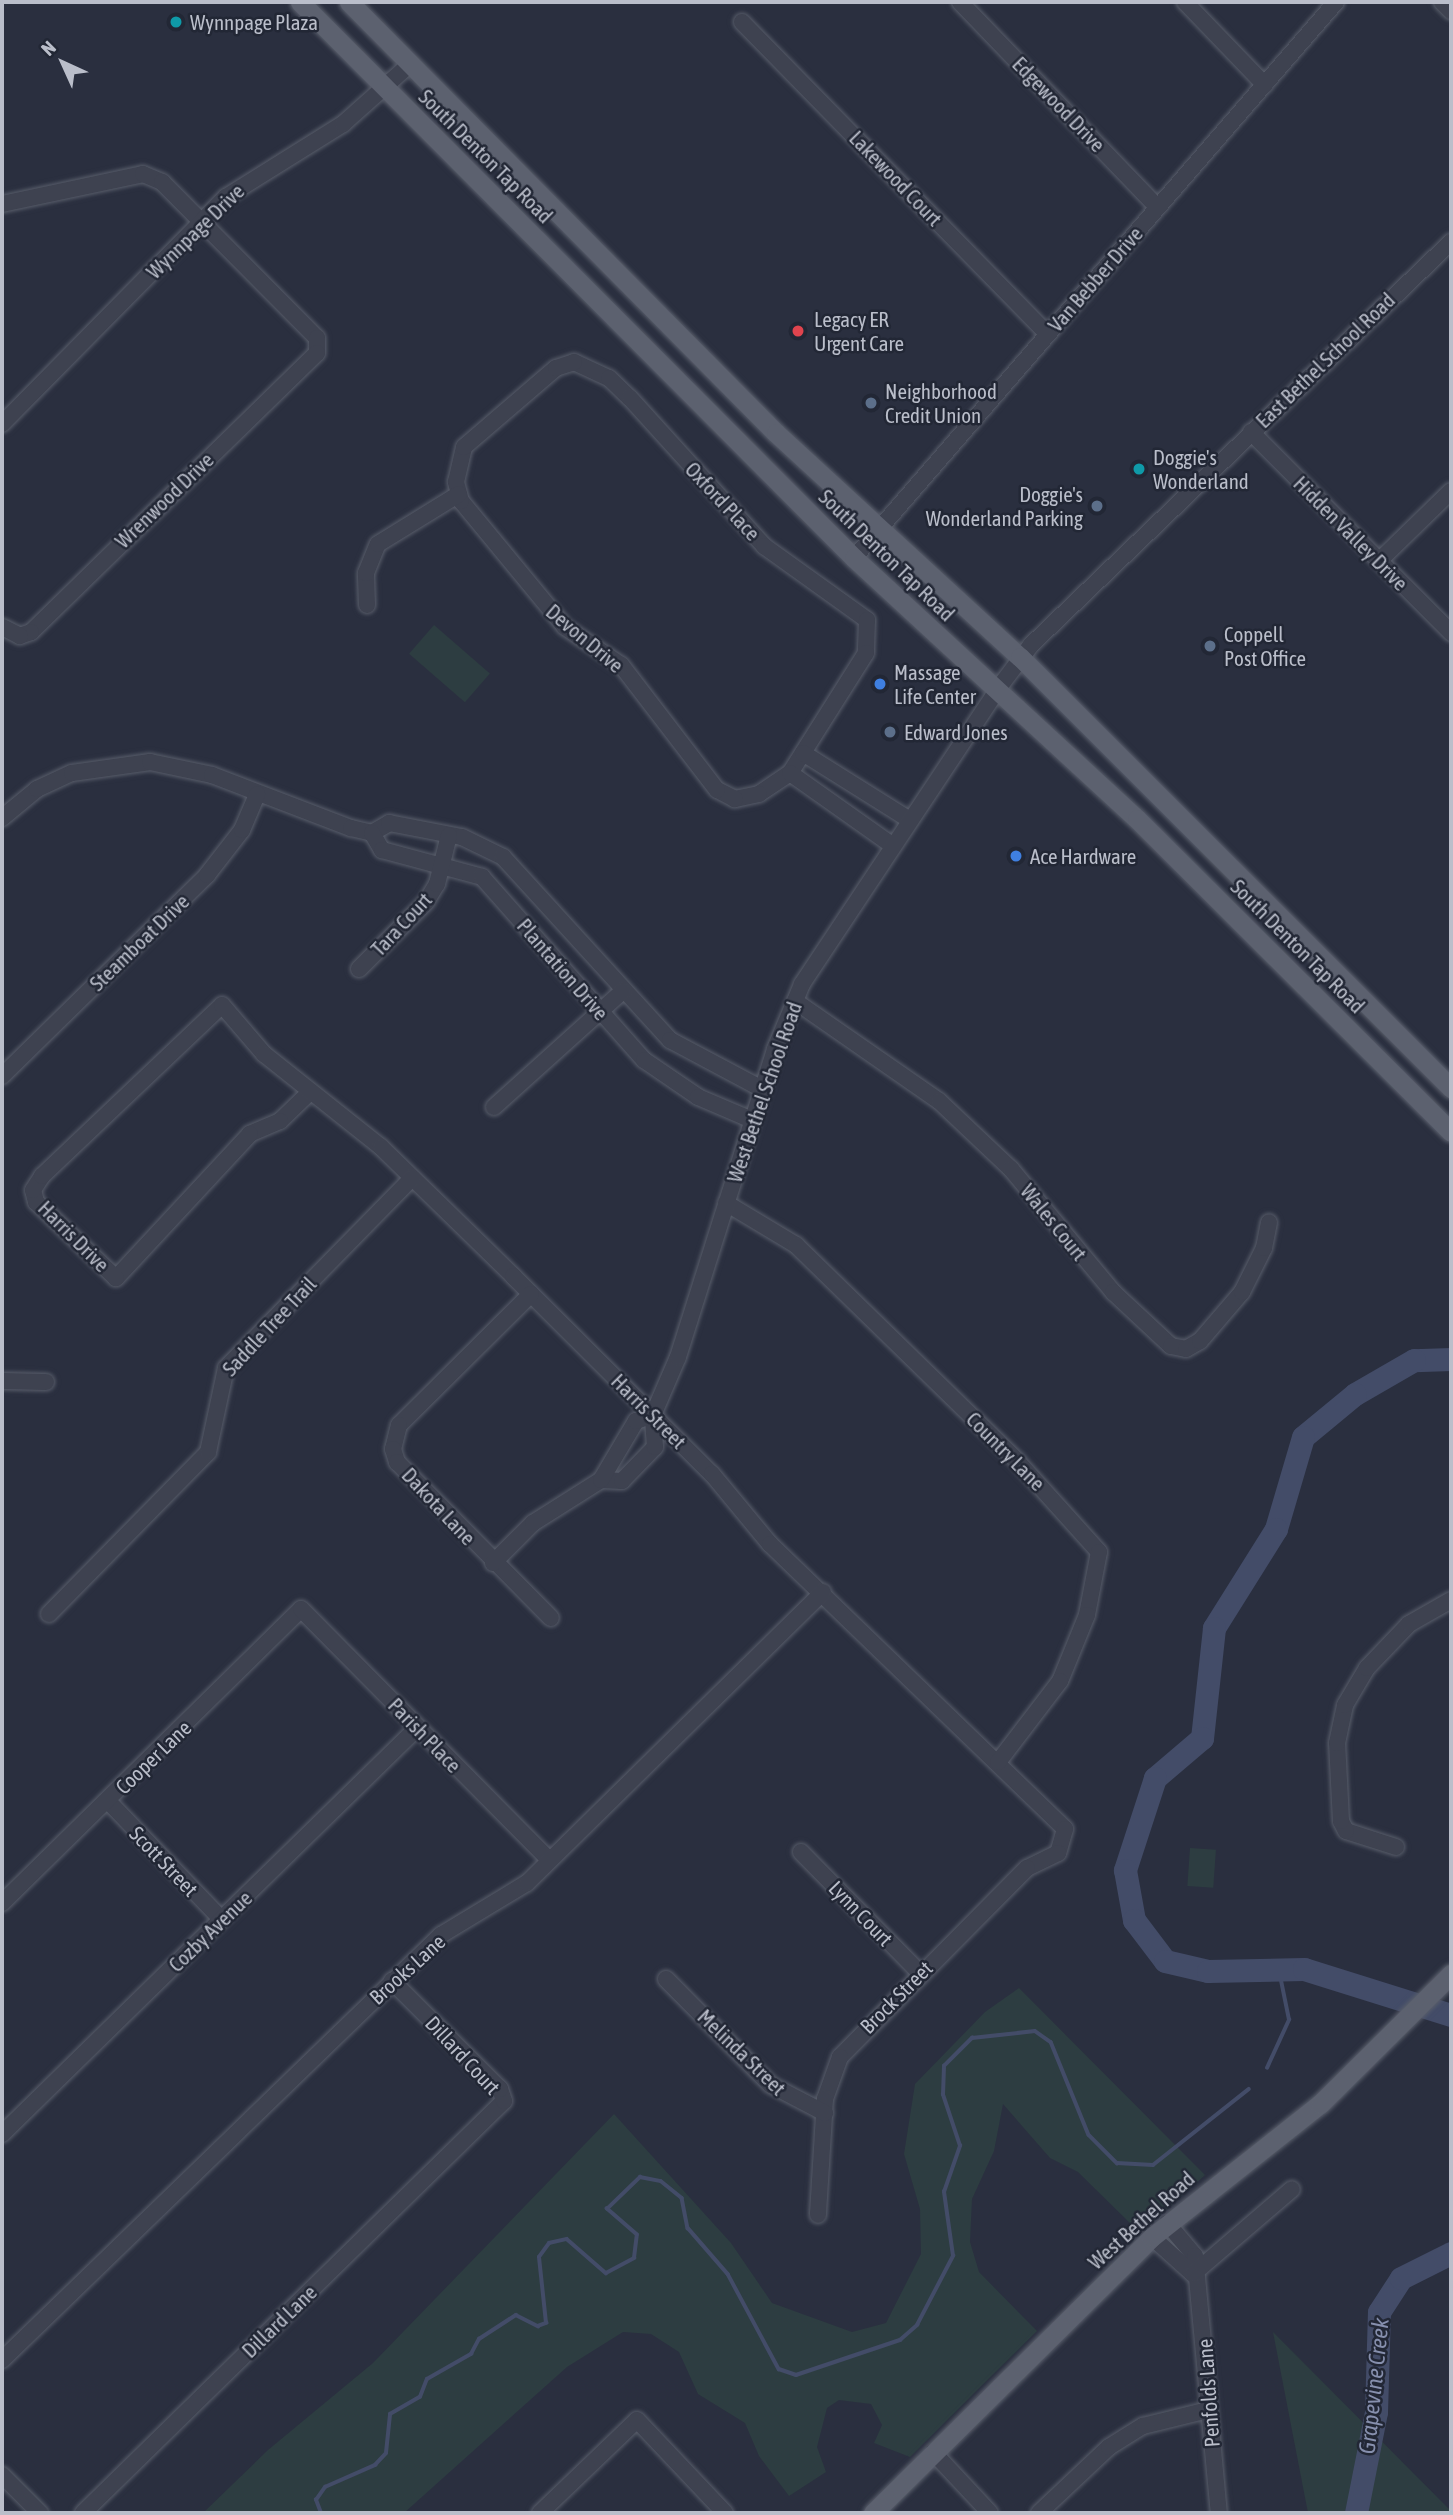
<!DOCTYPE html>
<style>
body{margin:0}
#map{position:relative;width:1453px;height:2515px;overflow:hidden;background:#2a2f3f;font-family:"Asap Condensed",sans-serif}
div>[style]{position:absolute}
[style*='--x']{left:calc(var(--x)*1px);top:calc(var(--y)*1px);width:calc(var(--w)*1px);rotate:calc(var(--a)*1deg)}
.green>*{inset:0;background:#2d3d41;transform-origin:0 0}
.stream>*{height:3.5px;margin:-1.75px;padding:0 1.75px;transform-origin:1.75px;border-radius:1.75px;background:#434c68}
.river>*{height:23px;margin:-11.5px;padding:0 11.5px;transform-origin:11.5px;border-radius:11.5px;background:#434c68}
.roads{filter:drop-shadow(0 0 2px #585d6a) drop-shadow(0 0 2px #585d6a)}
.minor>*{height:16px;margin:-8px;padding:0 8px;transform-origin:8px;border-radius:8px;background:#3e4250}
.major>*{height:19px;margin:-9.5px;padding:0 9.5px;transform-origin:9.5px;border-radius:9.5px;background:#5c616f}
.dots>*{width:19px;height:19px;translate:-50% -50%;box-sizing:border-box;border:4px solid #222735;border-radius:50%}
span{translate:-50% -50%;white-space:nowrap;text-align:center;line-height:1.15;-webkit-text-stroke:5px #222735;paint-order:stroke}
.poi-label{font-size:21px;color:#babeca}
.left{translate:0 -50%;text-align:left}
.right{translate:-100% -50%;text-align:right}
.street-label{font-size:21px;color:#babeca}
.water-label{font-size:23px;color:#868fad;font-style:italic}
.frame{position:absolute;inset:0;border:4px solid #babeca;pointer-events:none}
.north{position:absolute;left:28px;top:28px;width:70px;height:70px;-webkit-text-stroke:5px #222735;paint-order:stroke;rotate:315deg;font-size:19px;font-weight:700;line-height:28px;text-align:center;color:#babeca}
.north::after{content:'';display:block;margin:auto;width:24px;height:32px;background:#babeca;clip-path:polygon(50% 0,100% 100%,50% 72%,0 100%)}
</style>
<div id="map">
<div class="green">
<i style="left:434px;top:625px;width:74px;height:38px;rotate:41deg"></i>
<i style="left:1190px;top:1848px;width:26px;height:38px;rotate:4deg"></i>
<i style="clip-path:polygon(1019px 1988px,1205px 2175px,1140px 2233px,1078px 2172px,1050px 2158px,1003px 2104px,994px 2151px,972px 2199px,970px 2242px,979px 2272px,1037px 2331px,910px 2457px,874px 2443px,882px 2425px,871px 2404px,839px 2400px,827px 2408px,817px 2447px,826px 2472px,789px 2496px,759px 2456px,745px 2423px,698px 2394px,679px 2352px,651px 2334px,623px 2332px,567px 2367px,404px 2513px,203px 2513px,268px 2450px,373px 2363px,614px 2114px,731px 2243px,772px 2303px,852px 2332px,886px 2323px,921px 2254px,920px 2209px,904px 2154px,915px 2084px,985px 2012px)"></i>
<i style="clip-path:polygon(1273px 2332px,1451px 2511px,1451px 2513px,1308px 2513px)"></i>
</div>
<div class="stream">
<i style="--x:1267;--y:2068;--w:53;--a:-65.4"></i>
<i style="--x:1289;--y:2020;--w:55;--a:-101.5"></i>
<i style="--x:321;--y:2513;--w:14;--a:-111"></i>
<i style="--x:316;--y:2500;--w:16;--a:-55"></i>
<i style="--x:325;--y:2487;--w:55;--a:-23.7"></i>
<i style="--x:375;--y:2465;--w:16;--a:-47"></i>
<i style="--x:386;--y:2453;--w:39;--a:-84"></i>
<i style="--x:390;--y:2414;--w:34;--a:-30"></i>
<i style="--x:420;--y:2397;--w:19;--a:-69"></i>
<i style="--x:427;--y:2379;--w:51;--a:-29.6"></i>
<i style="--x:471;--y:2354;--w:17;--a:-62"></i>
<i style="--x:479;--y:2339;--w:44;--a:-33"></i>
<i style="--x:516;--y:2315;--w:25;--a:27"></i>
<i style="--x:538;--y:2326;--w:9;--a:-21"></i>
<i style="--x:546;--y:2323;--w:66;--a:-96.1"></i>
<i style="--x:539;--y:2257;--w:17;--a:-54"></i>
<i style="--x:549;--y:2243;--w:18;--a:-13"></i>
<i style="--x:567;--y:2239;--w:52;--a:41.1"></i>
<i style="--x:606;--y:2273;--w:32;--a:-28"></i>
<i style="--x:634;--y:2258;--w:23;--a:-83"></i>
<i style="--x:637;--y:2235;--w:40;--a:-139"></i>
<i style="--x:607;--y:2209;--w:46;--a:-44.1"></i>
<i style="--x:640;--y:2177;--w:21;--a:11"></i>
<i style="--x:661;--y:2181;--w:27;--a:39"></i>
<i style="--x:682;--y:2198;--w:31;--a:79"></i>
<i style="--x:688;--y:2228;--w:61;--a:49"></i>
<i style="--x:728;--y:2274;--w:108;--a:61.8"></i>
<i style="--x:779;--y:2369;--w:18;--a:19"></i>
<i style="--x:796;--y:2375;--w:110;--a:-18.6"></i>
<i style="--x:900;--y:2340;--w:23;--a:-41"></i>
<i style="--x:917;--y:2325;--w:78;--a:-62.4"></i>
<i style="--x:953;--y:2256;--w:65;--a:-98"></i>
<i style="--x:944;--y:2192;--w:49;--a:-70.8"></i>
<i style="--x:960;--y:2146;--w:54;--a:-108.4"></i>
<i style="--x:943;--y:2095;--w:29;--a:-88"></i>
<i style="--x:944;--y:2066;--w:40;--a:-45"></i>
<i style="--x:972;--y:2038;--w:63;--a:-6.3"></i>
<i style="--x:1035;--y:2031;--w:19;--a:35"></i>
<i style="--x:1051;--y:2042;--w:100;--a:67.8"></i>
<i style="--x:1089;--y:2135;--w:40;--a:45"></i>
<i style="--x:1117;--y:2163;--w:36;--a:3"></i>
<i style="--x:1153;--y:2165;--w:122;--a:-38.4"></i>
</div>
<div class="river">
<i style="--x:1451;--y:1359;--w:37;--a:178"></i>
<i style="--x:1414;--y:1360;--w:68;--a:150"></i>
<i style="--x:1355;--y:1394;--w:67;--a:140.4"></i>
<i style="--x:1303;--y:1437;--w:96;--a:106.4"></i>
<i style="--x:1276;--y:1529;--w:117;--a:122.1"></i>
<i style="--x:1214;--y:1628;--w:111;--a:96.2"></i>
<i style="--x:1202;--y:1738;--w:62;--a:139.6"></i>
<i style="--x:1155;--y:1778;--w:97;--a:108.1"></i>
<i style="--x:1125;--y:1870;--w:51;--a:79.8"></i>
<i style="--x:1134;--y:1920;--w:51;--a:52.9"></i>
<i style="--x:1165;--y:1961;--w:44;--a:13.1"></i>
<i style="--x:1208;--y:1971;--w:96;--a:-1.2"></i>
<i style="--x:1304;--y:1969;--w:154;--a:17.4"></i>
<i style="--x:1356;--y:2513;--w:103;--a:-78.8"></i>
<i style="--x:1376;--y:2412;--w:100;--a:-88.3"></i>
<i style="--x:1379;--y:2312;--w:40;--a:-57.1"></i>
<i style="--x:1401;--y:2278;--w:56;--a:-26.6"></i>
</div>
<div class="roads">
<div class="minor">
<i style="--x:960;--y:2;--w:284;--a:46.1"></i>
<i style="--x:1185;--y:2;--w:115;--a:46.1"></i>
<i style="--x:1442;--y:2;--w:13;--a:45"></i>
<i style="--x:742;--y:22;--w:437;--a:45.6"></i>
<i style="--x:2;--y:204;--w:144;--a:-12"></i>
<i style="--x:143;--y:174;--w:21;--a:23"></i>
<i style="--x:162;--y:182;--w:220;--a:45.2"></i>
<i style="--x:317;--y:338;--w:15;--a:90"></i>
<i style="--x:317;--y:353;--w:400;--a:135.7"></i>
<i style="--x:31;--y:632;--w:12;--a:160"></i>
<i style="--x:20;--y:636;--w:20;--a:-153"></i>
<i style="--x:574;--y:362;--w:38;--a:25"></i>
<i style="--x:609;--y:378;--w:29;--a:44"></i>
<i style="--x:630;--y:398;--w:200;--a:47.8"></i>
<i style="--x:764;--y:546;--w:127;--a:35.7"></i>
<i style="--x:867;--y:620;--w:33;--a:92"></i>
<i style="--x:866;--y:653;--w:142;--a:122.3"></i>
<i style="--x:790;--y:773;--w:37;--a:146"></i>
<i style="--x:759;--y:794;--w:25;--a:168"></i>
<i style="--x:735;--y:799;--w:20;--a:-153"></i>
<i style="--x:717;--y:790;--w:158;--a:-127.5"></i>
<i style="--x:621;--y:665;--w:68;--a:-145.8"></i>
<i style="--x:565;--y:627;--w:163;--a:-129.5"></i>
<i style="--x:461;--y:501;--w:20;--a:-105"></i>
<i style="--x:456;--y:482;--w:36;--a:-77"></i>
<i style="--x:464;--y:447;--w:121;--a:-40.7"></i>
<i style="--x:556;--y:368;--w:19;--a:-18"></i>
<i style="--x:2;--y:424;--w:319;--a:-45.4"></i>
<i style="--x:226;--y:197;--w:138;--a:-32"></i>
<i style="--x:343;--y:124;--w:90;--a:-41.8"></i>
<i style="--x:1251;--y:432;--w:284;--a:45.1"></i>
<i style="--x:854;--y:558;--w:736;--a:-49.08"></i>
<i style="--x:1379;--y:561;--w:100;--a:-44.2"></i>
<i style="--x:367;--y:605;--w:32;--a:-92"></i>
<i style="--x:366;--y:573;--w:31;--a:-68"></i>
<i style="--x:378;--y:544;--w:95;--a:-31.7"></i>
<i style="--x:803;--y:753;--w:126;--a:32.1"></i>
<i style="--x:790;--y:773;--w:126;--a:35.3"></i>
<i style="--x:2;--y:818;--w:45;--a:-39.6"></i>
<i style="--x:37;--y:789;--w:38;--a:-25"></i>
<i style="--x:72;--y:773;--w:79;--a:-8"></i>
<i style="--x:150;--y:762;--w:63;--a:11.8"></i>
<i style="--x:212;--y:775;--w:149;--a:20.9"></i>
<i style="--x:351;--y:828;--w:22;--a:13"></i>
<i style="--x:372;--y:833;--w:20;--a:-30"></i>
<i style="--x:389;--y:823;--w:74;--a:10.9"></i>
<i style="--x:462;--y:837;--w:46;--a:26"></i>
<i style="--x:503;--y:857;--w:248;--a:47.6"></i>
<i style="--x:670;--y:1040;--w:104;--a:28"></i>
<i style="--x:372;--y:833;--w:20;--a:60"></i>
<i style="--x:382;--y:850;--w:104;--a:15.1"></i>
<i style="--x:482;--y:877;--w:244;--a:48.5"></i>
<i style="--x:644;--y:1060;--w:65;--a:34.4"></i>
<i style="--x:698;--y:1097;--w:59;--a:23.1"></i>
<i style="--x:359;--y:969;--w:95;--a:-45"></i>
<i style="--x:426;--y:902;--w:21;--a:-59"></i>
<i style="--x:437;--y:884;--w:50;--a:-76.2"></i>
<i style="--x:795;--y:1001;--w:175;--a:34.8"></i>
<i style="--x:939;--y:1101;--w:99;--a:43.4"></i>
<i style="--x:1011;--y:1169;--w:160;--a:50.3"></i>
<i style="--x:1113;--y:1292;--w:79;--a:43"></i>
<i style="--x:1171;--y:1346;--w:15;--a:11"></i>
<i style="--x:1186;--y:1349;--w:16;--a:-30"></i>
<i style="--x:1200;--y:1341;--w:65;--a:-49.4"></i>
<i style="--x:1242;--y:1292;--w:49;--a:-63.4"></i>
<i style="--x:1264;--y:1248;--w:26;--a:-79"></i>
<i style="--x:2;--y:1076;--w:287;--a:-44.4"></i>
<i style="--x:207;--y:875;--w:57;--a:-52.1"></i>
<i style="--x:242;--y:830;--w:39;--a:-67"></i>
<i style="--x:308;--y:1094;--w:39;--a:136"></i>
<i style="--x:280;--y:1121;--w:33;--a:157"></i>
<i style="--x:250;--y:1134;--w:197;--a:132.9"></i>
<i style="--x:116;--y:1278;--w:110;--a:-136.5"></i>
<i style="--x:36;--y:1202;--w:12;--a:-104"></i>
<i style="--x:33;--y:1190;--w:17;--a:-57"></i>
<i style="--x:42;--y:1176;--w:248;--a:-43.5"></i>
<i style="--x:222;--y:1005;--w:65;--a:49.4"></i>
<i style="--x:264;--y:1054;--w:149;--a:38.5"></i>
<i style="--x:381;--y:1147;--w:185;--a:44.3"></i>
<i style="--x:513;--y:1276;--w:281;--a:44.9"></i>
<i style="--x:712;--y:1474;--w:91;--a:50.4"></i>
<i style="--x:770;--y:1544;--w:410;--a:44"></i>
<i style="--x:1065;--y:1829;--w:25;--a:106"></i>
<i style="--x:1058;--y:1853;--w:34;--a:154"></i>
<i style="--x:1027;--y:1868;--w:266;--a:134.7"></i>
<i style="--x:840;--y:2057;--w:45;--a:109.7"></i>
<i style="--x:825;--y:2099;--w:116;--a:93.5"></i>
<i style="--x:494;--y:1107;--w:173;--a:-42"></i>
<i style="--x:726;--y:1203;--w:82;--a:31"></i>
<i style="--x:796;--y:1245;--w:310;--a:44.3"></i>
<i style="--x:1018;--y:1462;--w:121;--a:48"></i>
<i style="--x:1099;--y:1552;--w:64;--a:100.8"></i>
<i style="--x:1087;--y:1615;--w:71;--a:112.2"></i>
<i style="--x:1060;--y:1681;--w:102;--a:127.4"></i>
<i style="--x:531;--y:1294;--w:186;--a:135.2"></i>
<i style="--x:399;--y:1425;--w:25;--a:104"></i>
<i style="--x:393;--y:1449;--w:14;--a:73"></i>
<i style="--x:397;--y:1462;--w:219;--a:45.4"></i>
<i style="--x:2;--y:1381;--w:44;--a:1.3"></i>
<i style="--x:653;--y:1415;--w:63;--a:-66.7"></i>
<i style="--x:678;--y:1357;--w:323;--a:-72.5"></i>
<i style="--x:775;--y:1049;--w:70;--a:-67.4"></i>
<i style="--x:802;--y:984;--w:353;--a:-56.4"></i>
<i style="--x:997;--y:690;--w:56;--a:-52.9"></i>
<i style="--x:1031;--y:645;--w:582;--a:-43.82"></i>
<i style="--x:601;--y:1480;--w:21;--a:3"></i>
<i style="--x:622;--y:1481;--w:47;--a:-45.9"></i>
<i style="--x:655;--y:1447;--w:32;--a:-94"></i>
<i style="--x:493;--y:1563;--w:57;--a:-45"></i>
<i style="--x:533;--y:1523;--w:80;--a:-32.3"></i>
<i style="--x:601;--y:1480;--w:69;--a:-59.3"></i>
<i style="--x:636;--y:1421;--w:18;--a:-19"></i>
<i style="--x:49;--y:1614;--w:227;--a:-45.5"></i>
<i style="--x:208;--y:1452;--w:86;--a:-77.9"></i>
<i style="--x:226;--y:1368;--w:266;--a:-45.6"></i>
<i style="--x:108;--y:1801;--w:163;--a:46.2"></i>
<i style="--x:1396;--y:1847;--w:52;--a:-162.3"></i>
<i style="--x:1346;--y:1831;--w:11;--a:-117"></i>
<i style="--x:1341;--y:1821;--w:78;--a:-92.9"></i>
<i style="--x:1337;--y:1743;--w:39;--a:-78"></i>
<i style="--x:1345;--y:1705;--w:43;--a:-59.3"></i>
<i style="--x:1367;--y:1668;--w:61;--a:-46.3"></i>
<i style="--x:1409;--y:1624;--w:48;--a:-29.7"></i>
<i style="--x:801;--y:1852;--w:170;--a:45.5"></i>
<i style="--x:2;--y:1903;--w:419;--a:-44.5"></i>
<i style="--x:301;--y:1609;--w:353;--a:45.3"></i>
<i style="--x:666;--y:1979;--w:149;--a:45.3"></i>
<i style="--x:771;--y:2085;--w:61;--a:27.4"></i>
<i style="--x:2;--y:2134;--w:581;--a:-44.37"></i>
<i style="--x:1167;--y:2223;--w:43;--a:49.7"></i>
<i style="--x:1195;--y:2256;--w:258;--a:84.7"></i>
<i style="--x:1152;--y:2237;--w:55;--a:42.1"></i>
<i style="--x:1193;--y:2274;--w:130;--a:-40.6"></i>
<i style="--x:2;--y:2360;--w:611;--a:-44.07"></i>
<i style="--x:441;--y:1935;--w:100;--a:-31.2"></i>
<i style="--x:527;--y:1883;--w:415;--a:-44.5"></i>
<i style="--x:933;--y:2452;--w:83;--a:46.9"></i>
<i style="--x:2;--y:2475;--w:54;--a:45"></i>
<i style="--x:83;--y:2513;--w:589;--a:-44.38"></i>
<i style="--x:504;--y:2101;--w:13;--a:-108"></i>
<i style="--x:500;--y:2089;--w:153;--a:-135"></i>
<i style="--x:540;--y:2513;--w:134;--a:-43.8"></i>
<i style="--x:637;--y:2420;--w:128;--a:46.6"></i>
<i style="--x:1039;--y:2513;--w:96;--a:-43.3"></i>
<i style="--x:1109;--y:2447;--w:40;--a:-32"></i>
<i style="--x:1143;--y:2426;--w:67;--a:-13.8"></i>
</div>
<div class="major">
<i style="--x:300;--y:2;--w:785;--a:45.1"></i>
<i style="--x:854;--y:558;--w:385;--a:42.7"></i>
<i style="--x:1137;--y:819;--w:443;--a:44.9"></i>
<i style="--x:349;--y:2;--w:607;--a:45.27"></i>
<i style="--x:776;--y:433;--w:331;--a:42.6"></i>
<i style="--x:1020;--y:657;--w:610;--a:45"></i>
<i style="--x:873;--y:2513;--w:392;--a:-44.7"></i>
<i style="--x:1152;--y:2237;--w:214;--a:-38.4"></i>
<i style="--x:1320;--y:2104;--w:185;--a:-44.8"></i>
</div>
</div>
<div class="dots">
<i style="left:176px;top:22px;background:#0f9aa8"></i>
<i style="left:798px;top:331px;background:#e0444e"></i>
<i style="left:871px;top:403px;background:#5c6f8a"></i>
<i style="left:1139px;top:469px;background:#0f9aa8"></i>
<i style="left:1097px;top:506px;background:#5c6f8a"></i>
<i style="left:1210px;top:646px;background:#5c6f8a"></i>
<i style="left:880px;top:684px;background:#3f7fe0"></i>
<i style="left:890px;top:732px;background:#5c6f8a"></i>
<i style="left:1016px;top:856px;background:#3f7fe0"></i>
</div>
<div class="poi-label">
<span class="left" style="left:190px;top:22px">Wynnpage Plaza</span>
<span class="left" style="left:814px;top:331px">Legacy ER<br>Urgent Care</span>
<span class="left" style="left:885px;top:403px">Neighborhood<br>Credit Union</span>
<span class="left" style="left:1153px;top:469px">Doggie's<br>Wonderland</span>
<span class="right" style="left:1083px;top:506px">Doggie's<br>Wonderland Parking</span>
<span class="left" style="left:1224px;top:646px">Coppell<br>Post Office</span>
<span class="left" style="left:894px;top:684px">Massage<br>Life Center</span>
<span class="left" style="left:904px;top:732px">Edward Jones</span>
<span class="left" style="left:1030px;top:856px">Ace Hardware</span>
</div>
<div class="street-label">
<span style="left:1059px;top:104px;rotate:46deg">Edgewood Drive</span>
<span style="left:486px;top:156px;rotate:45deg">South Denton Tap Road</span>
<span style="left:896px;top:178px;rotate:46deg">Lakewood Court</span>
<span style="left:195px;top:231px;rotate:-44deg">Wynnpage Drive</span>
<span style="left:1095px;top:279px;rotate:-49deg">Van Bebber Drive</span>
<span style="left:1325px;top:360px;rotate:-44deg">East Bethel School Road</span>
<span style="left:164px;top:500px;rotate:-44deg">Wrenwood Drive</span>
<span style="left:723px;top:501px;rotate:47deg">Oxford Place</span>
<span style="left:1351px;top:533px;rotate:45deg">Hidden Valley Drive</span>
<span style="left:887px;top:555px;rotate:44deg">South Denton Tap Road</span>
<span style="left:585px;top:638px;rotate:40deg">Devon Drive</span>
<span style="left:401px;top:924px;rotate:-47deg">Tara Court</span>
<span style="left:139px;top:942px;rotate:-44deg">Steamboat Drive</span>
<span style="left:1298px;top:946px;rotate:45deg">South Denton Tap Road</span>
<span style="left:563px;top:969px;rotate:49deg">Plantation Drive</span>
<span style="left:764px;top:1092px;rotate:-71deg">West Bethel School Road</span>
<span style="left:1054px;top:1222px;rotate:51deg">Wales Court</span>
<span style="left:74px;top:1236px;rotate:45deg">Harris Drive</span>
<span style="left:269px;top:1326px;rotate:-47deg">Saddle Tree Trail</span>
<span style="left:649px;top:1411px;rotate:45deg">Harris Street</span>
<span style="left:1006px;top:1451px;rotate:45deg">Country Lane</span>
<span style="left:439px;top:1506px;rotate:47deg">Dakota Lane</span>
<span style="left:425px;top:1735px;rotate:46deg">Parish Place</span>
<span style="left:153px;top:1757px;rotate:-44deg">Cooper Lane</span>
<span style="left:164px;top:1861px;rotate:46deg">Scott Street</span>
<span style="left:861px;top:1913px;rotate:46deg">Lynn Court</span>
<span style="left:210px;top:1931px;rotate:-44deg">Cozby Avenue</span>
<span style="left:407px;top:1969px;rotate:-42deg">Brooks Lane</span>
<span style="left:896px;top:1997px;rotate:-45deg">Brock Street</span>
<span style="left:742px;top:2052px;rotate:44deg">Melinda Street</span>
<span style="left:463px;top:2055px;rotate:47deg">Dillard Court</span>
<span style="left:1141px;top:2220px;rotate:-42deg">West Bethel Road</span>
<span style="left:279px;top:2321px;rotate:-44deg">Dillard Lane</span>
<span style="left:1208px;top:2393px;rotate:-94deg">Penfolds Lane</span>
</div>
<div class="water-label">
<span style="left:1374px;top:2386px;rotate:-84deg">Grapevine Creek</span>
</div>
<div class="frame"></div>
<div class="north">N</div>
</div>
